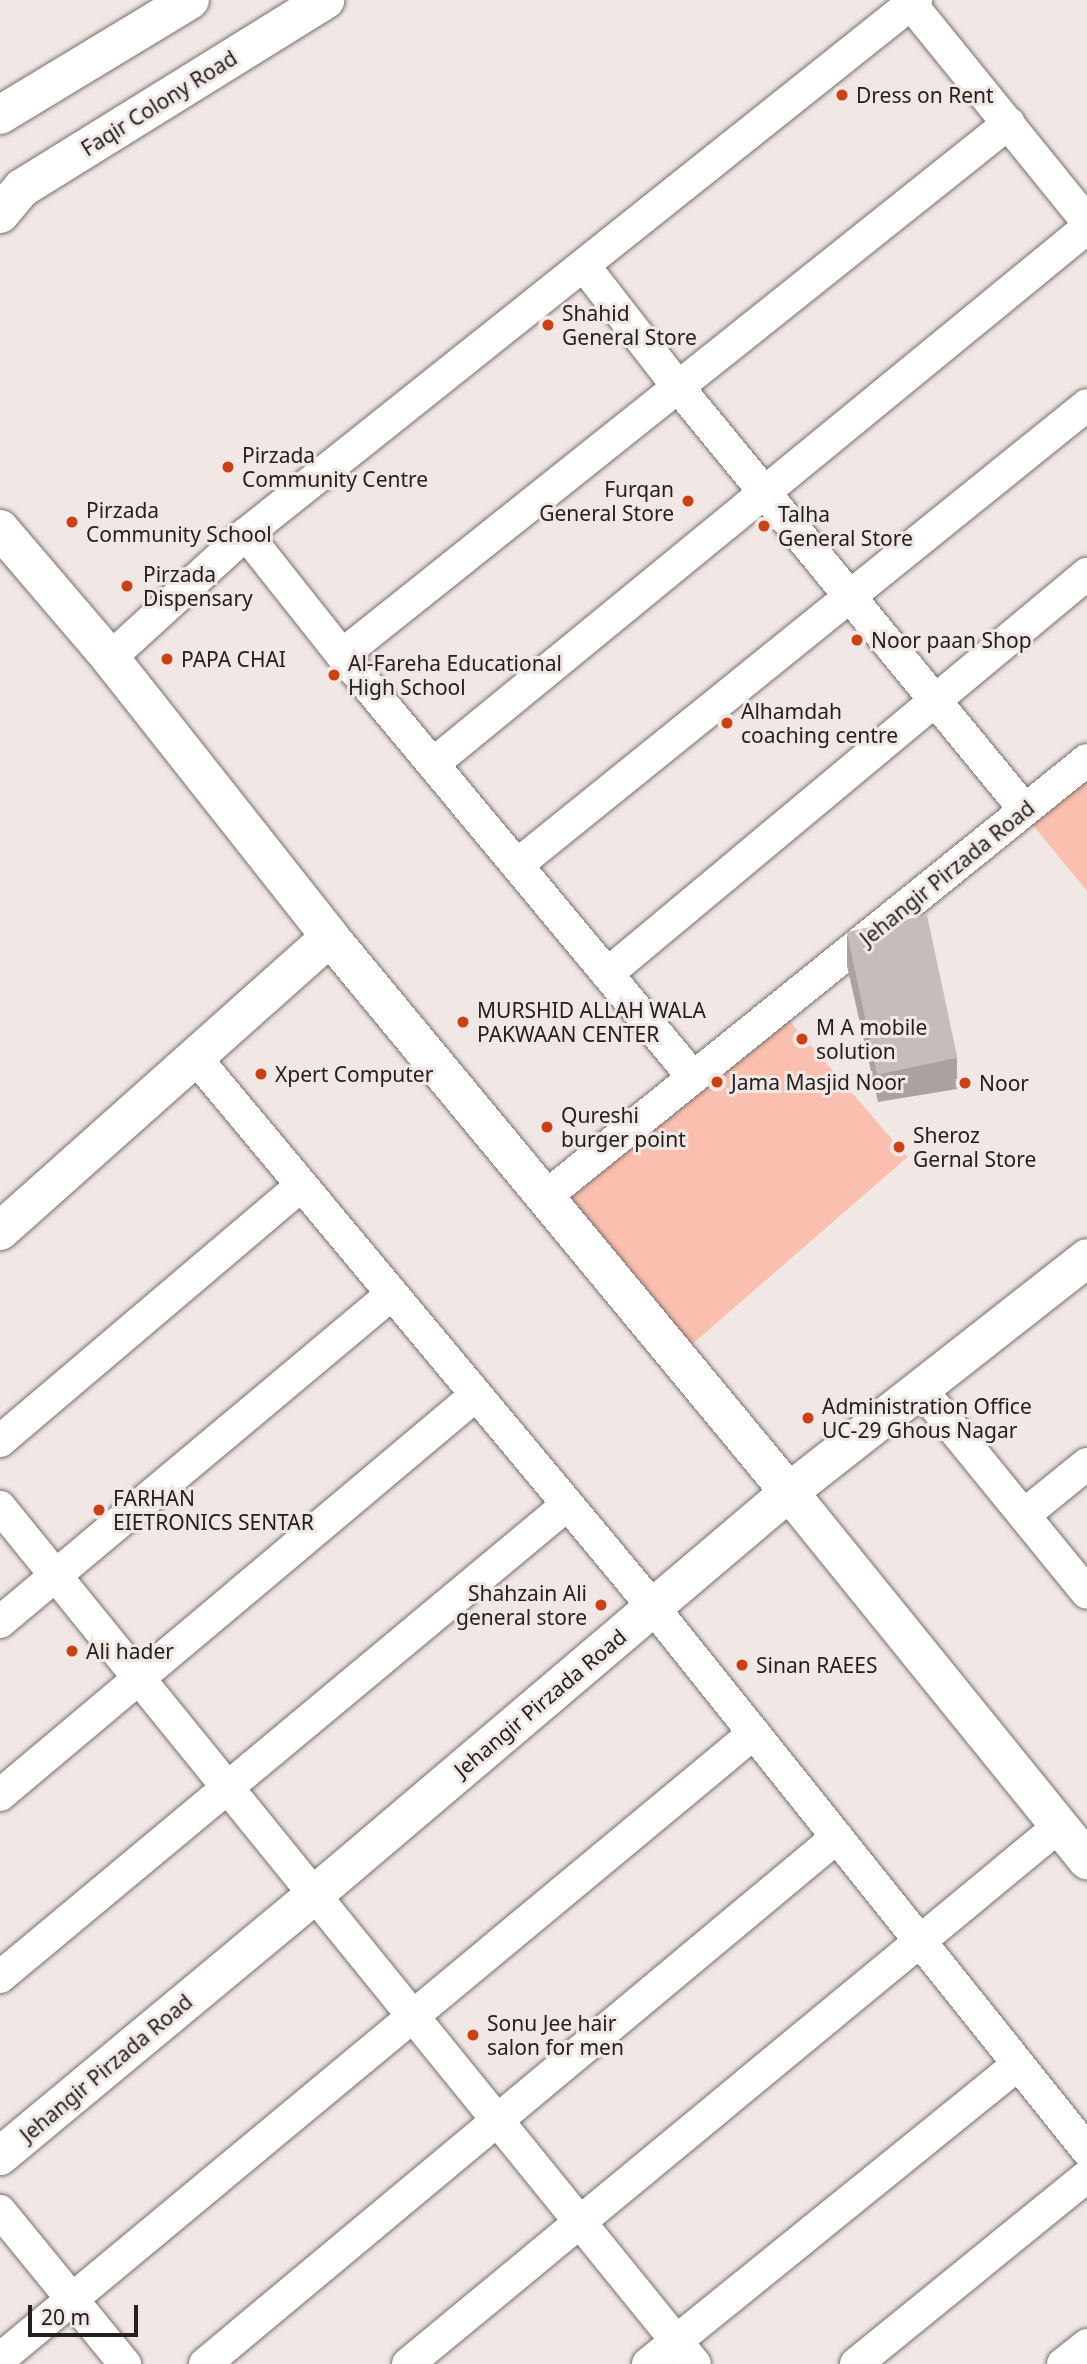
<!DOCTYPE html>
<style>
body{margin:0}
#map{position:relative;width:1087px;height:2364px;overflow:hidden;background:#f1e7e4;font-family:"Noto Sans",sans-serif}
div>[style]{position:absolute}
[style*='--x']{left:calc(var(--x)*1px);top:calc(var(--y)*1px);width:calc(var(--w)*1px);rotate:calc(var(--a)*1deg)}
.green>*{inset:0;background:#fabfae;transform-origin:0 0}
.roads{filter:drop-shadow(0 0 2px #786f6d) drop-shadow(0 0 2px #786f6d)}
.minor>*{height:32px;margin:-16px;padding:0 16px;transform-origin:16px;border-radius:16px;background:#fff}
.tertiary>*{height:38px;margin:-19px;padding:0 19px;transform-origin:19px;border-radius:19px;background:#fff}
.secondary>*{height:38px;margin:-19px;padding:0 19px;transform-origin:19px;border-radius:19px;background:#fff}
.primary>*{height:38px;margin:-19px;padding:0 19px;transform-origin:19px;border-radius:19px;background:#fff}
.wall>*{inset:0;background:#aaa2a0}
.building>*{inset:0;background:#c6bcba;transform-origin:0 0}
.dots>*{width:19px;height:19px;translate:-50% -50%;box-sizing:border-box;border:4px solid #f1e7e4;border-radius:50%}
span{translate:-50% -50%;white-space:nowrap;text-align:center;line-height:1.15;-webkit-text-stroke:6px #f1e7e4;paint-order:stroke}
.poi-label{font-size:21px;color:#23201f}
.left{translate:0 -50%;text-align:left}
.right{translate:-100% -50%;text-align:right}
.street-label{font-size:21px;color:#23201f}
.scale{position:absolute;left:28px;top:2305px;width:110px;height:32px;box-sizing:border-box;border:4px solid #23201f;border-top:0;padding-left:9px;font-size:21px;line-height:24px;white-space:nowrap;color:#23201f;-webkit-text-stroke:5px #f1e7e4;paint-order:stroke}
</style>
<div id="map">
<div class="green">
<i style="clip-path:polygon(1087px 751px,1087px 891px,1018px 807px)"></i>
<i style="left:779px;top:1009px;width:196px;height:300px;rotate:49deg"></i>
</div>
<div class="roads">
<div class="minor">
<i style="--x:911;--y:4;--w:279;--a:51"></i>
<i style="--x:585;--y:267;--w:152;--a:52.2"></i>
<i style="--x:678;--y:387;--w:547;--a:50.64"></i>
<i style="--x:246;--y:534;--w:154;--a:51.6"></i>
<i style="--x:342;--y:655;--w:549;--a:50.25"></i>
<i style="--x:342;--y:655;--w:853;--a:-38.58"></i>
<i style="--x:110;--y:658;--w:184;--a:-42.4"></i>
<i style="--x:246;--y:534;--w:857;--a:-38.56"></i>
<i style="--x:433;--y:764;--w:846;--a:-39.34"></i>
<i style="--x:517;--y:865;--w:732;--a:-38.9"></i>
<i style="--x:607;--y:974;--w:625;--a:-39.81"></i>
<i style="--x:195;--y:1057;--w:716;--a:50.21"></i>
<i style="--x:653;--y:1607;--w:695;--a:51.37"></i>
<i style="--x:545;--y:1197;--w:696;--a:-38.88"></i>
<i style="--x:920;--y:1388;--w:264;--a:50.8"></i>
<i style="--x:0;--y:1441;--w:394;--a:-40.3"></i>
<i style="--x:0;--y:1507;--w:1103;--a:50.96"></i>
<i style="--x:1024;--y:1515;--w:81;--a:-39"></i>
<i style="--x:0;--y:1622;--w:511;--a:-39.92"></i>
<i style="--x:0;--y:1795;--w:622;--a:-40.04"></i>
<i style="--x:0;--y:1977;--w:738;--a:-39.78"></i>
<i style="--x:0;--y:2211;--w:198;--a:50.8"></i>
<i style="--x:0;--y:2359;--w:980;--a:-39.7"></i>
<i style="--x:205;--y:2364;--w:823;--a:-39.82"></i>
<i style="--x:408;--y:2364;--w:843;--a:-39.56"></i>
<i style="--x:648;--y:2364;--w:476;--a:-39"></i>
<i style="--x:856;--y:2364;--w:298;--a:-39.1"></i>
<i style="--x:1063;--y:2364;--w:31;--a:-38"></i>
</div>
<div class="tertiary">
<i style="--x:0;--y:1231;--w:442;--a:-41.7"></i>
<i style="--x:0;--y:2156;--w:408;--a:-39.7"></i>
<i style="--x:314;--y:1895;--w:623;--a:-40.31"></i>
<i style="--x:789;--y:1492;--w:379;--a:-38.1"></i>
</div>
<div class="secondary">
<i style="--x:0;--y:529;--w:170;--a:49.5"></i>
<i style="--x:110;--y:658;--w:355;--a:51.7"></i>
<i style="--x:330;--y:937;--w:720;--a:50.41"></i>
<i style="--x:789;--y:1492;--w:474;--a:51"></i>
</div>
<div class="primary">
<i style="--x:0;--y:115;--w:222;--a:-31.2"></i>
<i style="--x:0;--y:214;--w:34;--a:-50"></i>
<i style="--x:22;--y:188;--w:357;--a:-31.8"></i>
</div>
</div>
<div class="wall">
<i style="clip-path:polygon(847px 935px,957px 1058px,957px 1089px,878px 1102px,847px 966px)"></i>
</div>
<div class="building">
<i style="left:927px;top:915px;width:146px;height:82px;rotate:78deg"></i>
</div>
<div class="dots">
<i style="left:842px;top:95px;background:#ca4118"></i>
<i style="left:548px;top:325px;background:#ca4118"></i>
<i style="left:228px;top:467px;background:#ca4118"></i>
<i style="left:688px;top:501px;background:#ca4118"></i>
<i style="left:72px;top:522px;background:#ca4118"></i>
<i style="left:764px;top:526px;background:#ca4118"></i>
<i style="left:127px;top:586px;background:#ca4118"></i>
<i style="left:857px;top:640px;background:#ca4118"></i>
<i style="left:167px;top:659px;background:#ca4118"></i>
<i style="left:334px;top:675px;background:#ca4118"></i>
<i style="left:727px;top:723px;background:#ca4118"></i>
<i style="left:463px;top:1022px;background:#ca4118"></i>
<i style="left:802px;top:1039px;background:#ca4118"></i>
<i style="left:261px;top:1074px;background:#ca4118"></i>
<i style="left:717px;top:1082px;background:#ca4118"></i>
<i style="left:965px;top:1083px;background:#ca4118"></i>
<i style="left:547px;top:1127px;background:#ca4118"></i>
<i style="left:899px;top:1147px;background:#ca4118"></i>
<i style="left:808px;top:1418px;background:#ca4118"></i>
<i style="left:99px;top:1510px;background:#ca4118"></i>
<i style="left:601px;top:1605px;background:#ca4118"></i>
<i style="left:72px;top:1651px;background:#ca4118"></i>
<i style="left:742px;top:1665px;background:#ca4118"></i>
<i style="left:473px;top:2035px;background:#ca4118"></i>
</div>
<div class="poi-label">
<span class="left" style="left:856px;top:95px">Dress on Rent</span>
<span class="left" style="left:562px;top:325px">Shahid<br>General Store</span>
<span class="left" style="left:242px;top:467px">Pirzada<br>Community Centre</span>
<span class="right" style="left:674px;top:501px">Furqan<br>General Store</span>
<span class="left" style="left:86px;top:522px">Pirzada<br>Community School</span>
<span class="left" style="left:778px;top:526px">Talha<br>General Store</span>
<span class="left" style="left:143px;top:586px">Pirzada<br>Dispensary</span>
<span class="left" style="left:871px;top:640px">Noor paan Shop</span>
<span class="left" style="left:181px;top:659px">PAPA CHAI</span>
<span class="left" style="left:348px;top:675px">Al-Fareha Educational<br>High School</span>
<span class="left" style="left:741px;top:723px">Alhamdah<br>coaching centre</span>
<span class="left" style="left:477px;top:1022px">MURSHID ALLAH WALA<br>PAKWAAN CENTER</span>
<span class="left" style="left:816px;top:1039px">M A mobile<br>solution</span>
<span class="left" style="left:275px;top:1074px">Xpert Computer</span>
<span class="left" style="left:731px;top:1082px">Jama Masjid Noor</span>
<span class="left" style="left:979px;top:1083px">Noor</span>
<span class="left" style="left:561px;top:1127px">Qureshi<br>burger point</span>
<span class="left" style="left:913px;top:1147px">Sheroz<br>Gernal Store</span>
<span class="left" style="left:822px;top:1418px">Administration Office<br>UC-29 Ghous Nagar</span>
<span class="left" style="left:113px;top:1510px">FARHAN<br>EIETRONICS SENTAR</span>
<span class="right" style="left:587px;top:1605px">Shahzain Ali<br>general store</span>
<span class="left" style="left:86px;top:1651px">Ali hader</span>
<span class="left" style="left:756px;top:1665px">Sinan RAEES</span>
<span class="left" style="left:487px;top:2035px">Sonu Jee hair<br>salon for men</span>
</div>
<div class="street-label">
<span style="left:159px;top:103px;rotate:-32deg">Faqir Colony Road</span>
<span style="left:947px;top:873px;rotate:-39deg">Jehangir Pirzada Road</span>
<span style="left:540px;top:1703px;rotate:-40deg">Jehangir Pirzada Road</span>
<span style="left:106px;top:2068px;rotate:-40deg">Jehangir Pirzada Road</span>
</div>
<div class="scale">20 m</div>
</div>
